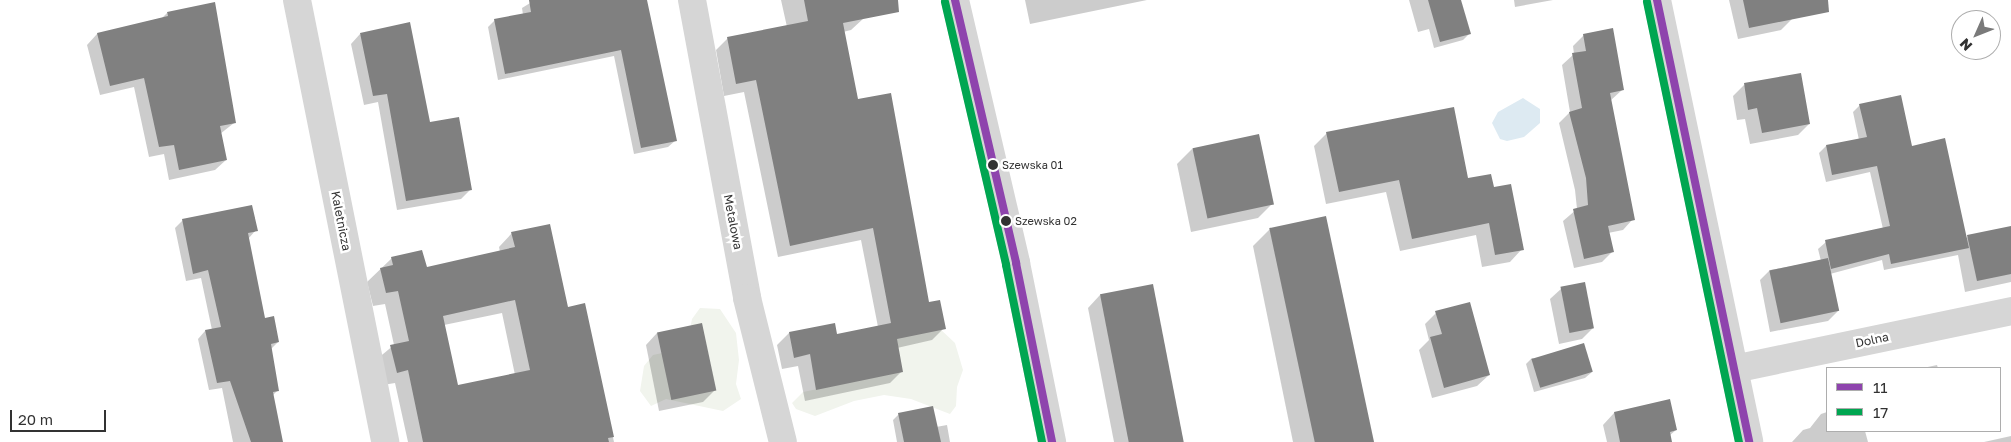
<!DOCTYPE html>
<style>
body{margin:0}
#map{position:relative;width:2011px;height:442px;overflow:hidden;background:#fff;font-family:"Golos Text",sans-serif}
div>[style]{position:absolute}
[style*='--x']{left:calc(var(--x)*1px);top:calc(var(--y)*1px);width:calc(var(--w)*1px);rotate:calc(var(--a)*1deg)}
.green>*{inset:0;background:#f1f4ed}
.water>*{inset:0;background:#ddeaf2}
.shadow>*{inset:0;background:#0003}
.building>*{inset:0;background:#808080;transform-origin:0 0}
.minor>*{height:28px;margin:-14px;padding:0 14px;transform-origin:14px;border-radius:14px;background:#d6d6d6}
.bus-1>*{height:8px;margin:-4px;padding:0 4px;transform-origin:4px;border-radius:4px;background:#8e44ad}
.bus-2>*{height:8px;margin:-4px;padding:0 4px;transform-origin:4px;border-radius:4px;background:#00a651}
.dots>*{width:14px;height:14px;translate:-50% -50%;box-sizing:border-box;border:2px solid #fff;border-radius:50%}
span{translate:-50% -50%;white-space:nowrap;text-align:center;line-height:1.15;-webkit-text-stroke:5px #fff;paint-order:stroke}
.bus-label{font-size:11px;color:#323232}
.left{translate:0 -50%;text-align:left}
.street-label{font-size:12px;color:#323232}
.legend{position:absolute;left:1826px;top:367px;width:175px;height:65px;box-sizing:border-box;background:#fff;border:1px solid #adadad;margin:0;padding:6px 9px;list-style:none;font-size:15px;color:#323232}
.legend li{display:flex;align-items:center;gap:10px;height:25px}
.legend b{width:25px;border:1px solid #adadad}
.north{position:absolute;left:1951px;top:10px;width:50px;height:50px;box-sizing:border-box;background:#fff;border:1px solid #adadad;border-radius:50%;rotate:226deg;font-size:14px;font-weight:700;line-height:20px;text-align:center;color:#323232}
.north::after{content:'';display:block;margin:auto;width:18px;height:22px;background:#7a7a7a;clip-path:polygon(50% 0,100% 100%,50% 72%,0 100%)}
.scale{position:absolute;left:10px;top:410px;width:96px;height:22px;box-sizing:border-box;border:2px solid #323232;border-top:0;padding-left:6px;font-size:15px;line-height:18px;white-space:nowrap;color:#323232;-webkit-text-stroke:4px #fff;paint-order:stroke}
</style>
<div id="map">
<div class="green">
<i style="clip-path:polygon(700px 308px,720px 309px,736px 333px,739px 360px,736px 384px,741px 399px,723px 411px,666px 399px,651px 406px,640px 391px,644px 366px,653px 355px,686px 348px,692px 319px)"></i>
<i style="clip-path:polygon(938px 327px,955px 343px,963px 370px,957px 387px,956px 406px,950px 414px,911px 399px,884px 395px,854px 401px,815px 416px,796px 409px,792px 403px,803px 392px,881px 376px,891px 335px)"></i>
</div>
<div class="water">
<i style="clip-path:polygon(1523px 98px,1540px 109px,1540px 123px,1524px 137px,1507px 141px,1500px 139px,1492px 123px,1498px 112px)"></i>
</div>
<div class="shadow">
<i style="clip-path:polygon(535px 0,646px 0,676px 140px,668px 147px,634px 154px,614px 56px,498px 80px,488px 27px,495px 20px,523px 15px,522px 8px)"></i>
<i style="clip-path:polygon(781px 0,860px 0,864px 18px,851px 30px,843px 32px,857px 101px,928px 304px,944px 328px,932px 340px,897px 348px,902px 371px,890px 383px,805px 401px,798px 366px,782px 369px,777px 345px,789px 333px,836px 336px,878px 327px,861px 240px,778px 257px,744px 92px,724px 96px,716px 50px,728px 38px,787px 27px)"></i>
<i style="clip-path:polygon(1025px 0,1147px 0,1030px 24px)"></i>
<i style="clip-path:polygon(1409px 0,1460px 0,1469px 34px,1463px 40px,1434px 48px,1429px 29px,1418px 32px)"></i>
<i style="clip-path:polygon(1514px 0,1553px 0,1515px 7px)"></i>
<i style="clip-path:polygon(1729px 0,1788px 0,1792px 19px,1781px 30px,1738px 39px)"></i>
<i style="clip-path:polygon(167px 13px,234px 123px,220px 134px,226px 160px,215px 170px,169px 180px,164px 154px,149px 157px,134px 87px,100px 95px,87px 45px,97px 34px,162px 18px)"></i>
<i style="clip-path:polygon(360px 34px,429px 124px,470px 190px,461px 199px,397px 210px,378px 102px,364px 105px,351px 44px)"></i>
<i style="clip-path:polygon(1584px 35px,1622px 90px,1610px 101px,1633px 219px,1623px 230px,1608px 233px,1612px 252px,1602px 262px,1574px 268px,1563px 221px,1577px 209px,1575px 190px,1559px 123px,1570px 112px,1562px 65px,1574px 54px,1573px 46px)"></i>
<i style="clip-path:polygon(1744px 85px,1809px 124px,1798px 135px,1750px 144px,1745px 119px,1737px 120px,1733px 96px)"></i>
<i style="clip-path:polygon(1860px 105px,1911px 147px,1965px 238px,2011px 227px,2011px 282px,1965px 292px,1958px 255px,1884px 270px,1882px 260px,1830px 274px,1838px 311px,1828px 321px,1770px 332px,1760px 280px,1770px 270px,1821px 261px,1818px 249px,1826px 242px,1883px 229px,1870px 172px,1826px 182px,1819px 153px,1826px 146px,1859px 140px,1853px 112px)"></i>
<i style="clip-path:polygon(1327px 133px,1493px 189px,1522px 249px,1510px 262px,1482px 267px,1476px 235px,1400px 251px,1386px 192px,1326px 204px,1314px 146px)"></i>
<i style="clip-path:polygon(1192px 149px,1273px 203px,1258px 218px,1191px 232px,1177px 164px)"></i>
<i style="clip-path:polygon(183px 220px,256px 230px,248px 239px,264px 320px,278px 342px,271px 349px,278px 390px,272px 396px,282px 442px,233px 442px,222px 388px,209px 390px,198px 339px,205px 331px,212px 330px,201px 278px,186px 281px,175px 228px)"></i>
<i style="clip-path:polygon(1270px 229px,1371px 442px,1293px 442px,1253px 246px)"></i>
<i style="clip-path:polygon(evenodd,512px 233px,567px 308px,584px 305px,614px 442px,408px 442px,395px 383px,383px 385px,377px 359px,394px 345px,385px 304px,373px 306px,367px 282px,392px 258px,426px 268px,500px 252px,499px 247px,512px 233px,502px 313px,515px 375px,457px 386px,444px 325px,502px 313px)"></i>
<i style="clip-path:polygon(1562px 288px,1593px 328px,1582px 339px,1559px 344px,1550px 299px)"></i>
<i style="clip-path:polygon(1100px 295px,1183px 442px,1114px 442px,1088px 308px)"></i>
<i style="clip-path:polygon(1436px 313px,1489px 375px,1477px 386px,1432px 398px,1419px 350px,1429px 340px,1425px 324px)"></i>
<i style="clip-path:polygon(657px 333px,714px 391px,703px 402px,659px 411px,646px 345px)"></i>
<i style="clip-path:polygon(1532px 358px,1592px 372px,1585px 378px,1534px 392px,1526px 364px)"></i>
<i style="clip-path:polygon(1937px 365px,1938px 368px,1923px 368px)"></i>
<i style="clip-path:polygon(1669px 401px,1676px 430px,1669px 436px,1671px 442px,1607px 442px,1603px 425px,1614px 413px)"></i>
<i style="clip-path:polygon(1827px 412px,1827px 431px,1865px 431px,1868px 442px,1792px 442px,1803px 430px,1810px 428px,1821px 414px)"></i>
<i style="clip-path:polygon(899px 414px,936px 427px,947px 425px,950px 442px,897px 442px,893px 420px)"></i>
<i style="clip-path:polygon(2011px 436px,2011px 442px,1984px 442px)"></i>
</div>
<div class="building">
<i style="clip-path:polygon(529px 0,647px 0,677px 141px,641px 148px,621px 50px,505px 74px,494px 19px,531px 12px)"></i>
<i style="clip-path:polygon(804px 0,898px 0,899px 12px,843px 23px,858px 99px,891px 93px,929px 302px,940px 300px,946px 329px,897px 339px,903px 372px,816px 390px,810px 354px,794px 358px,789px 332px,835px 323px,837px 334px,891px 323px,873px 228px,790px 246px,756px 80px,736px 84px,727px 37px,808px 21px)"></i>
<i style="clip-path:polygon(1428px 0,1461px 0,1471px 34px,1440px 42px)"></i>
<i style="clip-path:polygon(1743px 0,1828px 0,1829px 12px,1749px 28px)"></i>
<i style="clip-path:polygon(215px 2px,236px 123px,220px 126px,227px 160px,179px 170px,174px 145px,159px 147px,144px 78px,110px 86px,97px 33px,168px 16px,167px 12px)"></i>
<i style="clip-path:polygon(410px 22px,430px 122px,459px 117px,472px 190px,406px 201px,387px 94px,373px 96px,360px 33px)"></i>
<i style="clip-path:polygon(1613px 28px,1624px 90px,1610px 93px,1635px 220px,1608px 226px,1614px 252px,1584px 259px,1573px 209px,1588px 205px,1586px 178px,1569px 112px,1582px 108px,1572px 53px,1586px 51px,1583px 34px)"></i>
<i style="clip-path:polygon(1801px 73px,1810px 124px,1762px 133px,1757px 108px,1748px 110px,1744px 83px)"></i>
<i style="clip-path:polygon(1901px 95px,1912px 146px,1945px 138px,1969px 248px,1891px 264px,1889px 254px,1831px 269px,1825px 240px,1890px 226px,1877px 166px,1832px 175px,1826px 145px,1867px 137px,1859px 104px)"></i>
<i style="clip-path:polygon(1454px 107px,1468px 178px,1491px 174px,1494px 187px,1511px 184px,1524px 250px,1495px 255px,1489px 223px,1412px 239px,1399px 180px,1339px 192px,1326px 132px)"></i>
<i style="left:1259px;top:134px;width:72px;height:68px;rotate:78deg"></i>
<i style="clip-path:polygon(252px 205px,258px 231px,248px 233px,265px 318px,274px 316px,279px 342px,271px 344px,279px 391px,273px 392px,283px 442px,251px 442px,230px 381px,217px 383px,205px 330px,221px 327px,208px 270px,193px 274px,182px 219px)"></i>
<i style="left:1326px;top:216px;width:231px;height:58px;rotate:78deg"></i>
<i style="clip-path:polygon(evenodd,550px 224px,568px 307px,585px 303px,614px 437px,608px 438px,609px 442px,423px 442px,408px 370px,397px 373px,390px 345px,409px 341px,398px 291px,386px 293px,380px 268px,393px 265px,391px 257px,422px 250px,427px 267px,515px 247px,511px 232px,550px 224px,515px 300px,530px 370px,458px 385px,443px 316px,515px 300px)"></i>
<i style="clip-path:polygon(2011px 226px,2011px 274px,1977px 281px,1967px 235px)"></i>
<i style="left:1828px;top:258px;width:54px;height:60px;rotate:78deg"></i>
<i style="left:1585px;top:282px;width:47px;height:25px;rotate:79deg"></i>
<i style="left:1153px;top:284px;width:161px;height:54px;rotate:79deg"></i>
<i style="clip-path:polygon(1470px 302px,1490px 375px,1444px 388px,1430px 337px,1442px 334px,1435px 311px)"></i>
<i style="left:702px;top:323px;width:69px;height:46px;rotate:78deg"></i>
<i style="left:1584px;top:343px;width:30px;height:55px;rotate:73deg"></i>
<i style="clip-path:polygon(1670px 399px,1677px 430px,1670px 432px,1672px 442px,1620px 442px,1614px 412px)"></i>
<i style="clip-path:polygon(933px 406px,941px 442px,904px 442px,898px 413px)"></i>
</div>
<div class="minor">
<i style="--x:297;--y:0;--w:451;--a:78.7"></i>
<i style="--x:692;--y:0;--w:303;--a:79.5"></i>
<i style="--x:747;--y:298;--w:148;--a:76"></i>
<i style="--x:955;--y:0;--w:270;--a:76.9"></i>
<i style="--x:1016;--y:263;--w:183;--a:78.6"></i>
<i style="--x:1657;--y:0;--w:451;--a:78.2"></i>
<i style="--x:1734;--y:369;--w:283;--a:-11.8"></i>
</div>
<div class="bus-1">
<i style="--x:955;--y:0;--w:270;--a:76.9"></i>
<i style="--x:1016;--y:263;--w:183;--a:78.6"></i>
<i style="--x:1657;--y:0;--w:451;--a:78.2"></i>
</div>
<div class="bus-2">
<i style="--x:945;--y:2;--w:270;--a:76.9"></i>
<i style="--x:1006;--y:265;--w:181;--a:78.5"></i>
<i style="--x:1647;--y:2;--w:450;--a:78.2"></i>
</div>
<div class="dots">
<i style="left:993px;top:165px;background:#323232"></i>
<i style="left:1006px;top:221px;background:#323232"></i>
</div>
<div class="bus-label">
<span class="left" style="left:1002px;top:165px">Szewska 01</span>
<span class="left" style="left:1015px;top:221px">Szewska 02</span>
</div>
<div class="street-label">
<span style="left:341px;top:221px;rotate:79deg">Kaletnicza</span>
<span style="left:733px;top:222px;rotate:79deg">Metalowa</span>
<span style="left:1872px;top:340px;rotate:-12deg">Dolna</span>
</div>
<ul class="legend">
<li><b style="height:6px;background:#8e44ad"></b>11</li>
<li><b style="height:6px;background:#00a651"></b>17</li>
</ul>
<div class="north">N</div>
<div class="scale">20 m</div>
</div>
